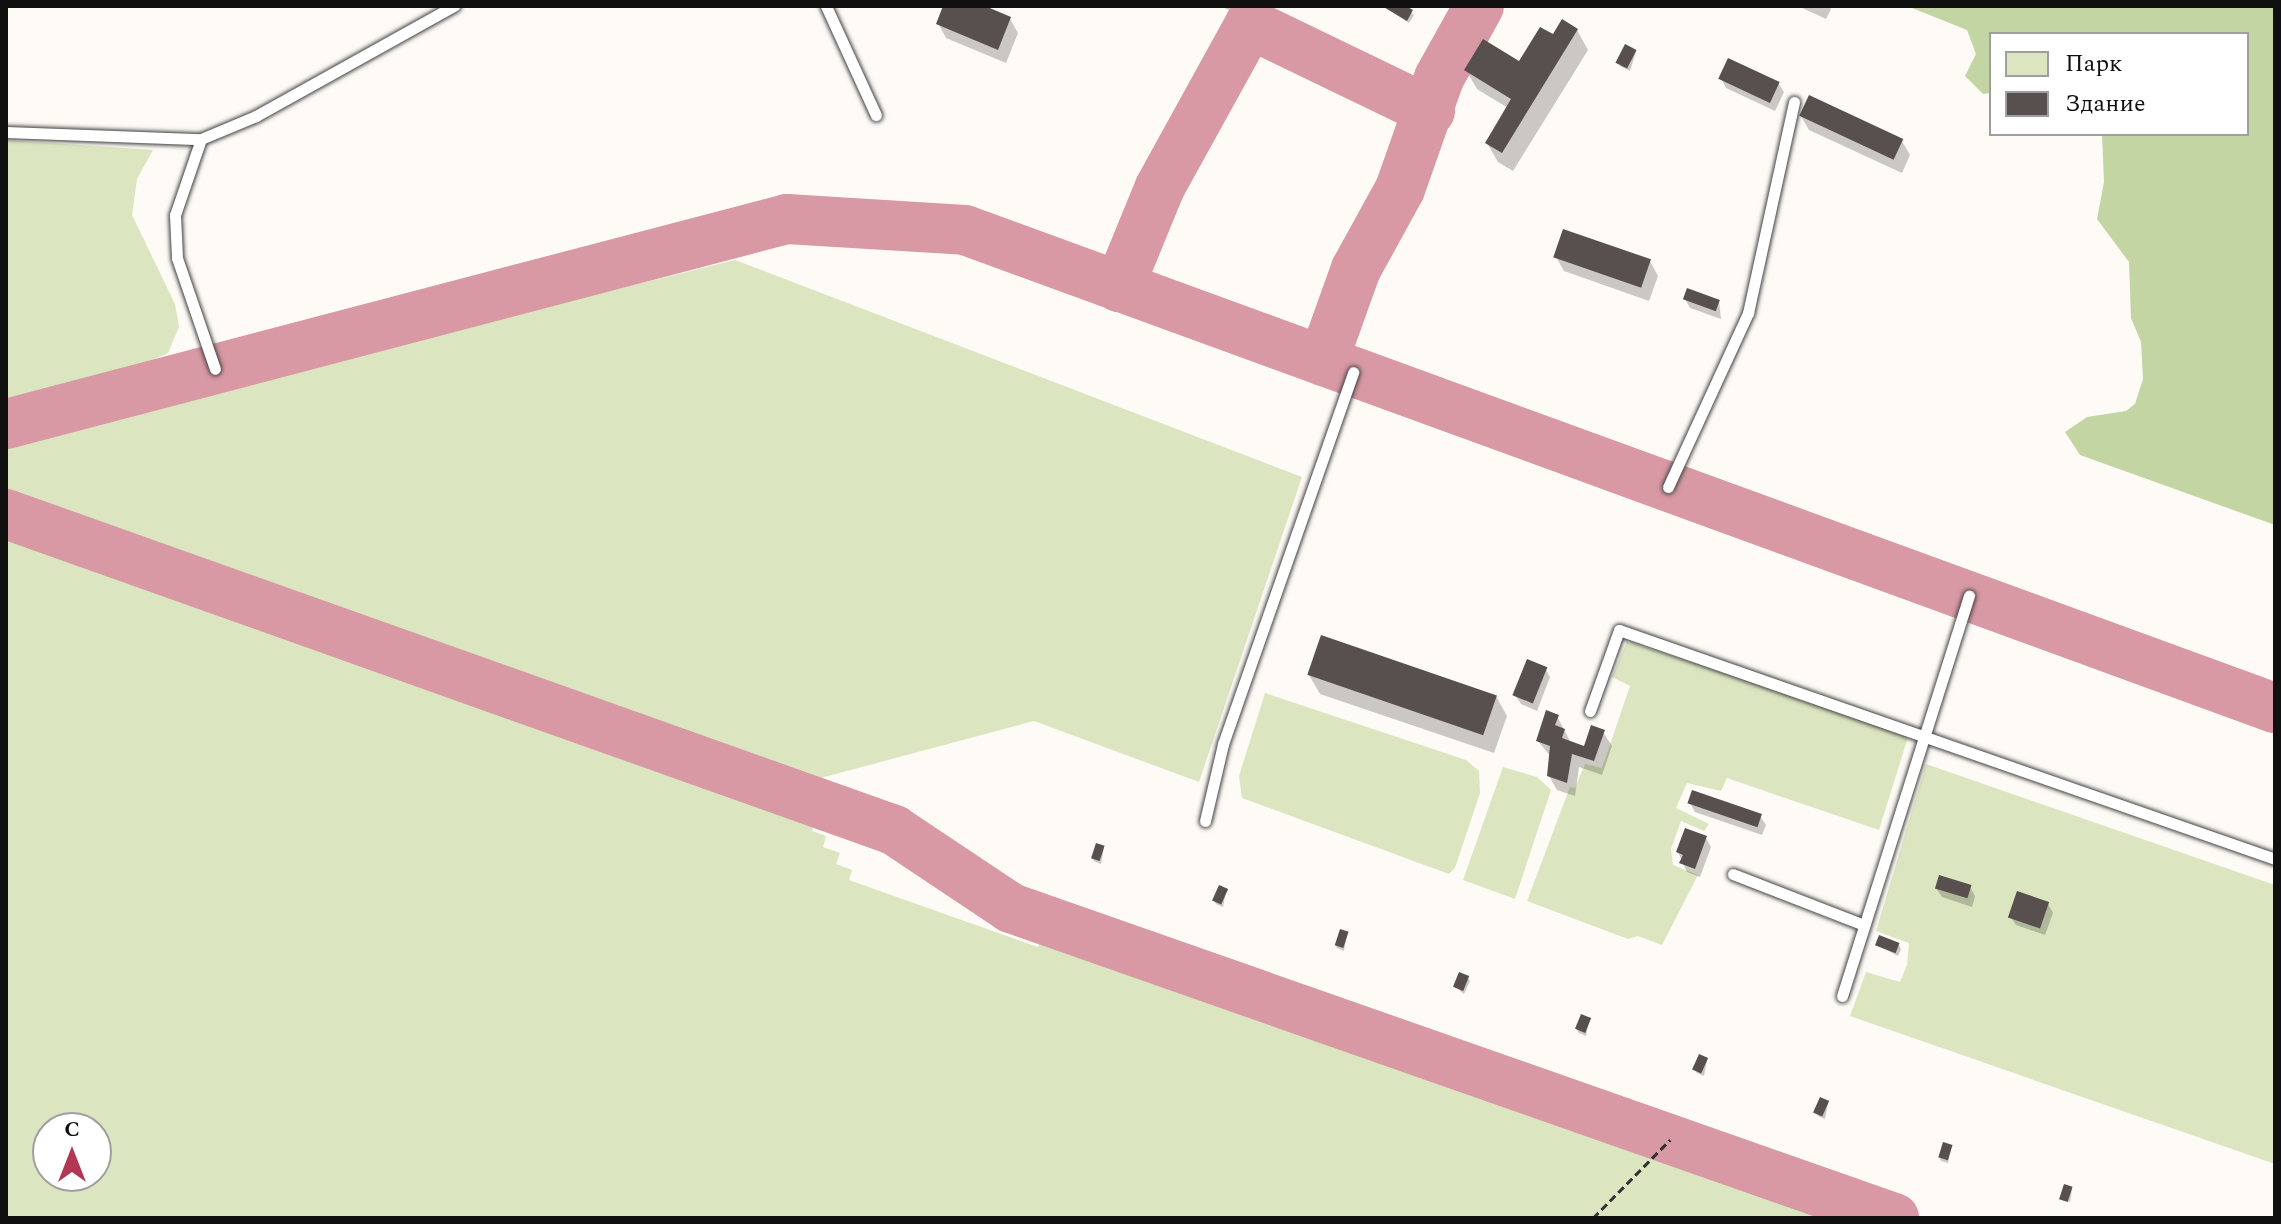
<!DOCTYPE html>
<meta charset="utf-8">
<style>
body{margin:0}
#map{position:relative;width:2281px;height:1224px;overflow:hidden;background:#fefaf5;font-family:Spectral,serif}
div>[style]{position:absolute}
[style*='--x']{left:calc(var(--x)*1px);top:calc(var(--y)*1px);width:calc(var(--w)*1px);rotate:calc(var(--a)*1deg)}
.green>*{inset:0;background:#dbe6c1}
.forest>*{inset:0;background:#c2d5a2}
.shadow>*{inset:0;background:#0003}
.taxiway>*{height:50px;margin:-25px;padding:0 25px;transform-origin:25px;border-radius:25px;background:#d898a4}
.building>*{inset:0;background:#58504e;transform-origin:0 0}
.path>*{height:3px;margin-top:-1.5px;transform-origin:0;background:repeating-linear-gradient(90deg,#323232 0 8px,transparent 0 12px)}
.roads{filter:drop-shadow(0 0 2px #434343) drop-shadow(0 0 2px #434343)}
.lane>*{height:11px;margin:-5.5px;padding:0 5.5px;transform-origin:5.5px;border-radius:5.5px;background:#fff}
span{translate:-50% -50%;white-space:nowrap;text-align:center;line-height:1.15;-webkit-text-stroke:8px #fff;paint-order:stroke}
.frame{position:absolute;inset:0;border:8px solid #101010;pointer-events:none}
.legend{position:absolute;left:1989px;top:32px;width:260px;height:104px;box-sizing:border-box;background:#fff;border:2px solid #9f9f9f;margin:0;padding:10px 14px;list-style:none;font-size:24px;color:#101010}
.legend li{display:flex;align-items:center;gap:16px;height:40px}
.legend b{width:40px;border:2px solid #9f9f9f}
.north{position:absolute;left:32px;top:1112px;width:80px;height:80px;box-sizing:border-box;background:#fff;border:2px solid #9f9f9f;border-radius:50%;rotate:0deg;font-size:22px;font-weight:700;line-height:32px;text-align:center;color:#101010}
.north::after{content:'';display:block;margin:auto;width:28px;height:36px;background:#b23754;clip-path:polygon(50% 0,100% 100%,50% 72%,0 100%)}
</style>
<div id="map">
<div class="green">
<i style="clip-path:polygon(6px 140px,153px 150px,137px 179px,132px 215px,175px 304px,179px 327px,168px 353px,142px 365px,6px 398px)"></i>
<i style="clip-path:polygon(735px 260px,1302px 477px,1199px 782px,1034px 721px,817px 779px,6px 493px,6px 440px)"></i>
<i style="clip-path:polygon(evenodd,6px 536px,815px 822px,812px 831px,826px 836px,823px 847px,840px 853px,836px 864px,852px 870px,849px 880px,1038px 947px,1044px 932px,1830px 1211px,1828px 1218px,6px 1218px,6px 536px,96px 1128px,96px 1176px,48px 1176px,48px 1128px,96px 1128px)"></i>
<i style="clip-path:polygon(1627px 641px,1909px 734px,1879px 830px,1727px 778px,1721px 791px,1687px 783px,1676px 808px,1709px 824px,1704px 831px,1681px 821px,1671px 849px,1673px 865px,1698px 875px,1662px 945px,1638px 936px,1628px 939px,1527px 901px,1570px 787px,1575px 788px,1585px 764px,1602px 768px,1630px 686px,1612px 677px)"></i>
<i style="clip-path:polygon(1265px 693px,1466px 760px,1479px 771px,1480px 793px,1455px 868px,1449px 874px,1242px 798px,1239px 776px)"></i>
<i style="clip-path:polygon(1926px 764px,2275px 885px,2275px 1164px,1850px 1016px,1866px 972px,1900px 982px,1907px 965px,1909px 943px,1876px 931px)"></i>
<i style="clip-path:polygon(1503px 767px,1537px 777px,1551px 790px,1515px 899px,1463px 880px)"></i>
</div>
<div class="forest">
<i style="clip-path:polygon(1907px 6px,2275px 6px,2275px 525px,2080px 455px,2065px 432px,2087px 417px,2126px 411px,2135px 404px,2143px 379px,2141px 342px,2131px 318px,2129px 262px,2097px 219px,2104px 182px,2102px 134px,2247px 134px,2247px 34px,1991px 34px,1991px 93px,1983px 94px,1965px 76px,1976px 54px,1967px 30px)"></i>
</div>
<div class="shadow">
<i style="clip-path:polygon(945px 6px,979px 6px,1010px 19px,1018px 33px,1006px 63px,946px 38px,938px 23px)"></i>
<i style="clip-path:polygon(1221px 6px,1240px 6px,1236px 14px)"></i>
<i style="clip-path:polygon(1402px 6px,1414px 15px,1409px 23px,1385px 7px)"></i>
<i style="clip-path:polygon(1798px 6px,1829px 6px,1831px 9px,1826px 19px)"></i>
<i style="clip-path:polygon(1577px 30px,1588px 50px,1513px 171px,1498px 162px,1487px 143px,1508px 108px,1477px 89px,1466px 70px,1520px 64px)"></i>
<i style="clip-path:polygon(1636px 52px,1630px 71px,1620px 66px,1618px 62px)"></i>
<i style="clip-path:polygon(1721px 78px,1778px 83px,1784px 92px,1775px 111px,1726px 88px)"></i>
<i style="clip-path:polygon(1801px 116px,1902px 141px,1910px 155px,1902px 173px,1809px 130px)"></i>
<i style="clip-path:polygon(1556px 257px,1650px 261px,1658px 276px,1649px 301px,1564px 271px)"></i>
<i style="clip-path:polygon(1685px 299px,1719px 301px,1721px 319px,1690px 308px)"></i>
<i style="clip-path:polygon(1545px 668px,1550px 677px,1537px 711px,1521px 704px,1515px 695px)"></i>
<i style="clip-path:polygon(1309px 675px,1496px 696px,1507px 716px,1494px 753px,1320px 694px)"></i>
<i style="clip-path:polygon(1557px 716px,1571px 743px,1585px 748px,1603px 732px,1612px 746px,1602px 775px,1579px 767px,1575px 796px,1557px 790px,1549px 776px,1551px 757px,1538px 741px)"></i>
<i style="clip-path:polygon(1690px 803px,1760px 816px,1766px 825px,1762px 835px,1695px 812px)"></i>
<i style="clip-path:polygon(1706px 838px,1711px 847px,1700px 877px,1687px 872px,1678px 852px)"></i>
<i style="clip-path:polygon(1104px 848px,1101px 864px,1094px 861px,1092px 858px)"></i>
<i style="clip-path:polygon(1970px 887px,1975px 896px,1972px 907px,1942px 897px,1936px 888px)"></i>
<i style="clip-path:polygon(1226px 891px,1223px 907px,1216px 904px,1214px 900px)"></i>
<i style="clip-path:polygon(2048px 904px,2053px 913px,2045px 935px,2016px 925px,2010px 916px)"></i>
<i style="clip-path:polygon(1347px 934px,1344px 951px,1337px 948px,1335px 944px)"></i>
<i style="clip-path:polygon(1877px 945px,1899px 945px,1901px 949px,1898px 956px)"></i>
<i style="clip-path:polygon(1467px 977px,1470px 981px,1464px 994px,1455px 987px)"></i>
<i style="clip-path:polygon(1589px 1020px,1586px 1036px,1579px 1033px,1577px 1029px)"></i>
<i style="clip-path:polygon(1707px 1060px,1704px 1076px,1697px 1073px,1694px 1069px)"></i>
<i style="clip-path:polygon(1828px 1103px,1825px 1119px,1818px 1116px,1816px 1112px)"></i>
<i style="clip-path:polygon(1951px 1147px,1948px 1163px,1941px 1161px,1939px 1157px)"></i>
<i style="clip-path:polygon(2072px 1189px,2070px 1202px,2060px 1198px)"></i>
</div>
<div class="taxiway">
<i style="--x:1119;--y:287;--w:108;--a:-67.7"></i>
<i style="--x:1160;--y:187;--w:186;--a:-61.1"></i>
<i style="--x:1250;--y:24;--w:200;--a:25.8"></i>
<i style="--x:1323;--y:361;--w:98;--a:-70.3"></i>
<i style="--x:1356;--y:269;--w:91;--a:-61.2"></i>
<i style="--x:1400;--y:189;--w:118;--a:-70.6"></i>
<i style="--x:1439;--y:78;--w:82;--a:-60.9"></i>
<i style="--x:6;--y:424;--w:807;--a:-14.71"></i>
<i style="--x:787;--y:219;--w:178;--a:3.5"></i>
<i style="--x:965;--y:230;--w:1394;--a:20.05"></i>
<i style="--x:6;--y:514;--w:943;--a:19.59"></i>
<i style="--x:894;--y:830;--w:141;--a:33.7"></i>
<i style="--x:1011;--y:908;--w:936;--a:19.34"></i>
</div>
<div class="building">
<i style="clip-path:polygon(943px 6px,985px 6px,1011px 17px,998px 50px,936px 24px)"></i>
<i style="clip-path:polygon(1382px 6px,1406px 6px,1413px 10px,1407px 21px)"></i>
<i style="clip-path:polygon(1562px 19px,1578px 29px,1502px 153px,1485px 143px,1511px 99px,1464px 70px,1483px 39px,1519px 61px,1540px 27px,1553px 34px)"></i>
<i style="left:1625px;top:44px;width:13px;height:21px;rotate:27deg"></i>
<i style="left:1728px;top:58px;width:57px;height:23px;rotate:25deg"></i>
<i style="left:1809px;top:95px;width:104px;height:23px;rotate:25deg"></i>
<i style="left:1563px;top:229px;width:93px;height:30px;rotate:19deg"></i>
<i style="left:1687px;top:288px;width:35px;height:12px;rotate:20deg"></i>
<i style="left:1321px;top:635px;width:186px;height:42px;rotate:19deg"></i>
<i style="left:1527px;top:659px;width:22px;height:39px;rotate:22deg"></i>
<i style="clip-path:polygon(1546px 710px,1559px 715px,1555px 725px,1565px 729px,1562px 738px,1584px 746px,1591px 725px,1605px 730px,1594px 761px,1572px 754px,1567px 783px,1547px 776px,1550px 746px,1536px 741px)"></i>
<i style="left:1692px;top:790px;width:74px;height:14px;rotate:19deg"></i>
<i style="clip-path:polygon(1685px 828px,1707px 836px,1695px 869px,1679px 863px,1683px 855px,1676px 852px)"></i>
<i style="left:1096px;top:843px;width:9px;height:16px;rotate:18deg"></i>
<i style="left:1939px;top:875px;width:34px;height:14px;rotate:17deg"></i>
<i style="left:1219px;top:885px;width:10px;height:17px;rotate:24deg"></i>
<i style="left:2017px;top:891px;width:34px;height:28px;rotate:19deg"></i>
<i style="left:1340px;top:929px;width:9px;height:17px;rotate:18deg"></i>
<i style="left:1879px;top:935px;width:22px;height:11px;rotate:21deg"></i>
<i style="left:1459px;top:972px;width:11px;height:16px;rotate:22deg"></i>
<i style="left:1581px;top:1014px;width:11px;height:16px;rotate:22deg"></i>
<i style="left:1699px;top:1054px;width:10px;height:17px;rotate:24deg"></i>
<i style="left:1820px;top:1097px;width:10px;height:17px;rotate:24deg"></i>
<i style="left:1943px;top:1142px;width:10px;height:16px;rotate:17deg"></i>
<i style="left:2064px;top:1184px;width:9px;height:16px;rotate:18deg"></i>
</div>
<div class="path">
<i style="--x:1593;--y:1218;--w:110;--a:-45.4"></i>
</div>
<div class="roads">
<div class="lane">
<i style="--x:826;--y:6;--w:120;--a:65.4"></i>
<i style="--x:6;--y:132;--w:195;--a:2.1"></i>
<i style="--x:201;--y:139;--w:60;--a:-22.7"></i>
<i style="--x:256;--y:116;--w:227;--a:-29.1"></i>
<i style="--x:201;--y:139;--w:80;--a:108.9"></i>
<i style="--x:175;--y:215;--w:43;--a:87.3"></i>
<i style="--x:177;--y:258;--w:117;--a:71.1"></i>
<i style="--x:1668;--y:487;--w:192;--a:-65.3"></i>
<i style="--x:1748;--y:313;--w:216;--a:-77.7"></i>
<i style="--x:1590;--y:711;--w:86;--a:-70.3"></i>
<i style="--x:1619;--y:630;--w:695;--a:19.24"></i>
<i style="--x:1205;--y:821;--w:79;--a:-76.8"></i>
<i style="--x:1223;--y:744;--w:394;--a:-70.7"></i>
<i style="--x:1733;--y:874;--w:141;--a:21.3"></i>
<i style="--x:1842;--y:996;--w:420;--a:-72.4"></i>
</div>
</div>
<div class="frame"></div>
<ul class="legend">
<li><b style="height:22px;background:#dbe6c1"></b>Парк</li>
<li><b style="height:22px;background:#58504e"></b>Здание</li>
</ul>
<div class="north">С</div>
</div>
